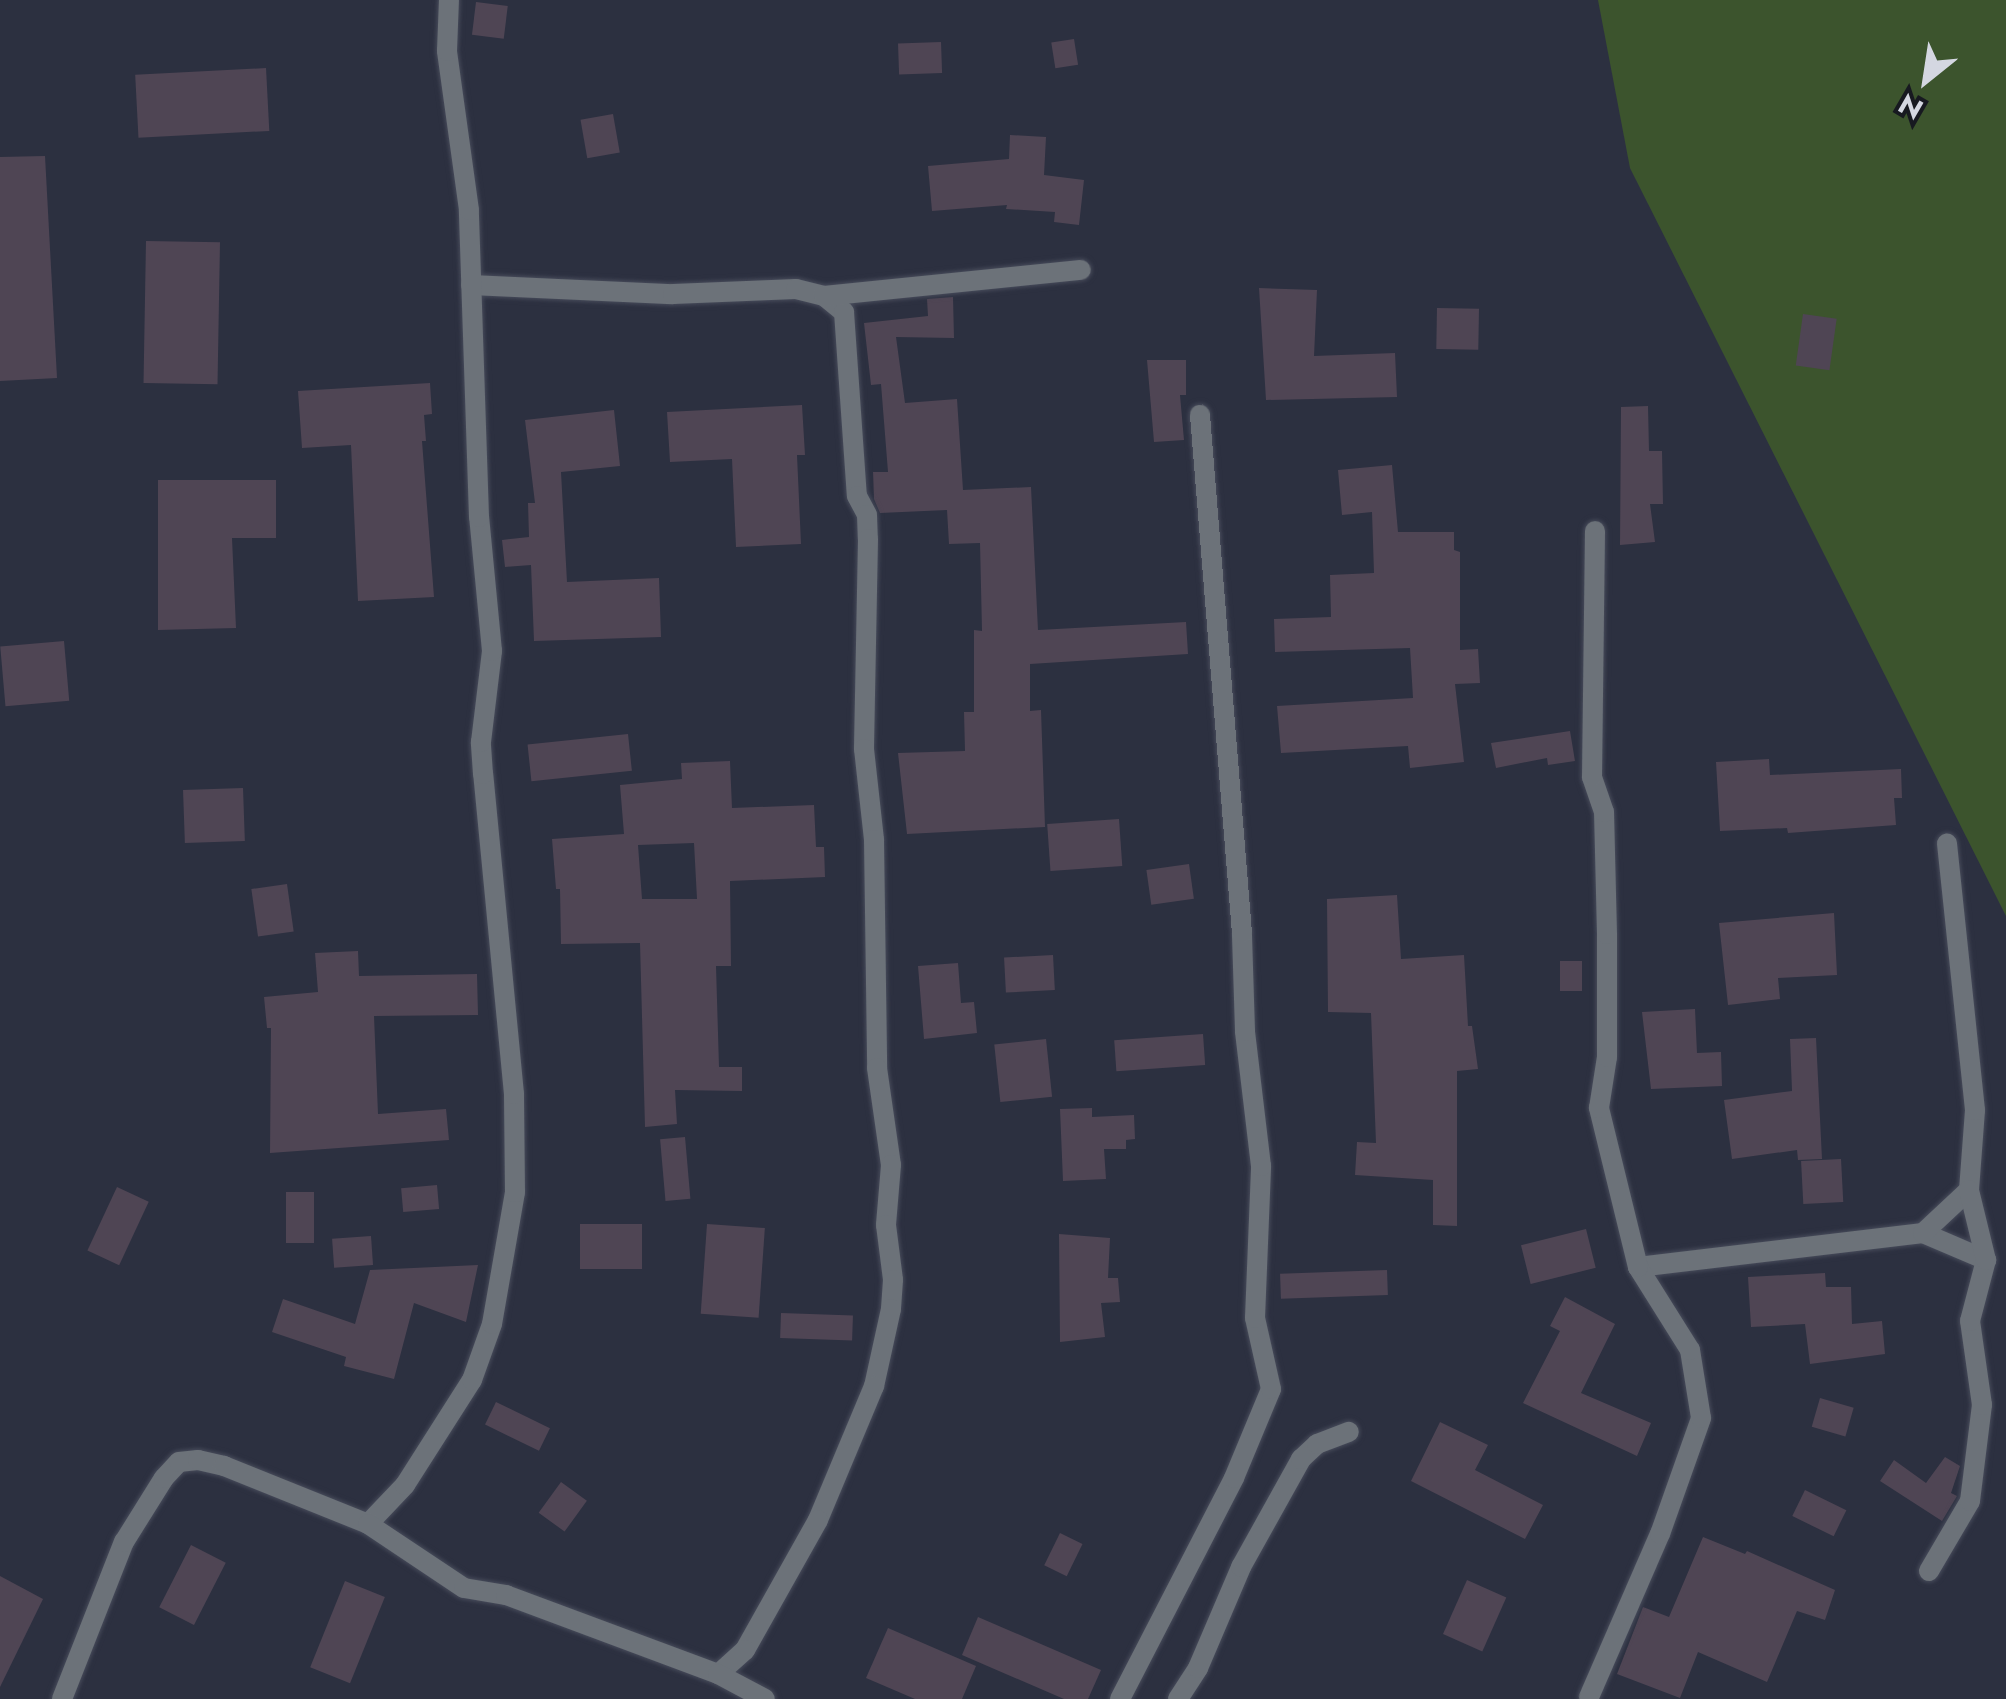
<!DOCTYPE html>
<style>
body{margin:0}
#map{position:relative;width:2006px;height:1699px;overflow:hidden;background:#2c3040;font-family:Jost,sans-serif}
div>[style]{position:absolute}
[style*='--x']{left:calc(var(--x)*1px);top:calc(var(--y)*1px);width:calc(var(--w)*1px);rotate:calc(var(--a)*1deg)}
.green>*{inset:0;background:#3c542d}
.building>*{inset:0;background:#4f4554;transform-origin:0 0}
.roads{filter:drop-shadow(0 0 2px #474b5a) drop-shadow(0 0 2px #474b5a)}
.minor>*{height:20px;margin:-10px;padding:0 10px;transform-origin:10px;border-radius:10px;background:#6c7279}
span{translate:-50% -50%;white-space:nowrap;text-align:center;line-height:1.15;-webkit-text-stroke:10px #171920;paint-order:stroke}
.north{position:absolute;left:1876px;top:30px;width:100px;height:100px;-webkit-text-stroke:8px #171920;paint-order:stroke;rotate:210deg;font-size:28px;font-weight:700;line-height:40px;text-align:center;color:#d4d7e1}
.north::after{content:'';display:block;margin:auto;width:35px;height:45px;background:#d4d7e1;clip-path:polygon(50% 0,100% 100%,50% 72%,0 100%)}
</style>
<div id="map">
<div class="green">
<i style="clip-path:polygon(1598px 0,2006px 0,2006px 916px,1630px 168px)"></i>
</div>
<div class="building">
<i style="left:476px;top:2px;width:32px;height:33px;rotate:7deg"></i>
<i style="left:1074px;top:39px;width:26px;height:23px;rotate:81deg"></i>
<i style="left:941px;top:42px;width:31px;height:43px;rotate:88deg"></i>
<i style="left:266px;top:68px;width:63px;height:131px;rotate:87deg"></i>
<i style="left:613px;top:114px;width:39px;height:33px;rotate:80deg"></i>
<i style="clip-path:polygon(1010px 135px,1046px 137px,1044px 175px,1084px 180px,1079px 225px,1054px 222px,1055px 212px,1006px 209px,1007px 205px,932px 211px,928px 166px,1009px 159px)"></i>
<i style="clip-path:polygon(45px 156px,57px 378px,0 381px,0 157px)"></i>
<i style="left:146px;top:241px;width:74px;height:142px;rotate:1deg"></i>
<i style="clip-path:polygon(1259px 288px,1317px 290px,1314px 356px,1395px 353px,1397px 397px,1266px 400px)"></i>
<i style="clip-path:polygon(953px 297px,954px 338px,896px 337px,905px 403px,957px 399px,963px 490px,1031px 487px,1038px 630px,1186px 622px,1188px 654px,1030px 664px,1030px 711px,1041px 710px,1045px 827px,907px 834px,898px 753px,965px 751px,964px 712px,974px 712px,974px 630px,982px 631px,980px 543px,949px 544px,947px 510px,880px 513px,874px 499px,873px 472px,888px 472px,881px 384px,871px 385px,864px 323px,928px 316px,927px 299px)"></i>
<i style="left:1437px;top:308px;width:42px;height:41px;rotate:1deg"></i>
<i style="left:1803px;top:314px;width:34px;height:52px;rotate:8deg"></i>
<i style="clip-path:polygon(1147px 360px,1186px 360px,1186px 395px,1180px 395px,1184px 440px,1154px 442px)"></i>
<i style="clip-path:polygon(430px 383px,432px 414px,424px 415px,426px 441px,422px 441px,434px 597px,358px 601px,351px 445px,302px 448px,298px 391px)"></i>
<i style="clip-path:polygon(802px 405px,805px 455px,797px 455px,801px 544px,736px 547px,732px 459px,670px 462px,667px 412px)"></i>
<i style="clip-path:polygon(1648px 406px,1649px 451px,1662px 451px,1663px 504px,1650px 504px,1655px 542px,1620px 545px,1621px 407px)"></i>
<i style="clip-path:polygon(614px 410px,620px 466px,561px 472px,567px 582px,659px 578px,661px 637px,534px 641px,531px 565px,505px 567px,502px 540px,529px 537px,528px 503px,535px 503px,525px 420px)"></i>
<i style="clip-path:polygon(1392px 465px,1398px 532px,1454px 532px,1454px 550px,1460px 552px,1460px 650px,1478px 649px,1480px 683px,1455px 684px,1464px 762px,1410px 768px,1408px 746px,1281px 753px,1277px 706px,1413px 698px,1410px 648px,1275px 652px,1274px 619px,1331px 617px,1330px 575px,1374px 573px,1372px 512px,1342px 515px,1338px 470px)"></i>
<i style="clip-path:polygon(158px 480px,276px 480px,276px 538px,232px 538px,236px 628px,158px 630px)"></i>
<i style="left:64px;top:641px;width:60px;height:64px;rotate:85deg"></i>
<i style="clip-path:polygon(1570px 731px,1575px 761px,1548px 765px,1547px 758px,1496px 768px,1491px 743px)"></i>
<i style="left:628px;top:734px;width:37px;height:101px;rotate:84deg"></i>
<i style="clip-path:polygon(1769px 759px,1770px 775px,1901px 769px,1902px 798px,1894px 798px,1896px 825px,1788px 833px,1787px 828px,1720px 831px,1716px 762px)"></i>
<i style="clip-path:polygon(evenodd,730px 761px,732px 808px,814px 805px,816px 847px,824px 847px,825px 877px,730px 881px,731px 966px,716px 966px,719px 1067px,742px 1067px,742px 1091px,675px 1090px,677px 1124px,645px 1127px,640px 943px,561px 944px,560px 889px,556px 889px,552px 839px,624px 834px,620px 785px,682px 779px,681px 763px,730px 761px,694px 843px,697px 899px,642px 899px,638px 845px,694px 843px)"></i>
<i style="left:243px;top:788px;width:53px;height:60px;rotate:88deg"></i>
<i style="left:1119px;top:819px;width:47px;height:72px;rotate:86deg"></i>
<i style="left:1189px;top:864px;width:35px;height:43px;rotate:82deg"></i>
<i style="left:287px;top:884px;width:48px;height:36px;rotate:82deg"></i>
<i style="clip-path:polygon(1397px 895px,1401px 959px,1464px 955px,1468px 1026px,1472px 1026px,1478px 1069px,1457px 1071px,1457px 1226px,1433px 1225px,1433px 1180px,1355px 1175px,1357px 1142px,1376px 1143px,1371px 1013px,1328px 1012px,1327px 899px)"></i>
<i style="clip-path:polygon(1834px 913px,1837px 975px,1778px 978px,1780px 999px,1728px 1005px,1719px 923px)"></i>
<i style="clip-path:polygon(358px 951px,359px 976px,477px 974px,478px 1015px,374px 1016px,378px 1114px,446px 1109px,449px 1140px,270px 1153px,271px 1028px,267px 1028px,264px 997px,318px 992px,315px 953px)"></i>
<i style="left:1053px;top:955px;width:35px;height:49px;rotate:87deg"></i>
<i style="left:1560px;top:961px;width:22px;height:30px"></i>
<i style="clip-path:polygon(958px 963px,961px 1003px,974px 1002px,977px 1033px,924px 1039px,918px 966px)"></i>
<i style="clip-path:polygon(1695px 1009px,1697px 1053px,1721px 1052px,1722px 1086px,1651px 1089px,1642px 1012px)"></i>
<i style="left:1203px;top:1034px;width:31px;height:89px;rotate:86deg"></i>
<i style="clip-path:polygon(1816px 1038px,1822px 1159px,1798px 1160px,1797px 1150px,1732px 1159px,1724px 1100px,1792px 1091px,1790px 1039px)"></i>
<i style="left:1046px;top:1039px;width:58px;height:52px;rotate:84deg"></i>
<i style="clip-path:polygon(1092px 1108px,1092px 1117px,1134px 1115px,1135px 1139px,1126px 1140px,1126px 1149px,1104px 1149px,1106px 1179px,1063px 1181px,1060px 1109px)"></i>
<i style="left:685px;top:1137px;width:62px;height:25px;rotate:85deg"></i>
<i style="left:1841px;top:1159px;width:43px;height:40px;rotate:87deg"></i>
<i style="left:437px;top:1185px;width:24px;height:36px;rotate:85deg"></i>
<i style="left:117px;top:1187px;width:35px;height:70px;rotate:25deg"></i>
<i style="left:314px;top:1192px;width:51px;height:28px;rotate:90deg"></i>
<i style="left:642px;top:1224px;width:45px;height:62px;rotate:90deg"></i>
<i style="left:707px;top:1224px;width:58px;height:90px;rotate:4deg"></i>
<i style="left:1586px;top:1229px;width:40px;height:67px;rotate:76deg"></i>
<i style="clip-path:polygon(1059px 1234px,1110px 1238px,1108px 1278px,1118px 1278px,1120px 1302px,1101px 1303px,1105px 1337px,1060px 1342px)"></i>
<i style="left:371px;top:1236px;width:29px;height:39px;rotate:86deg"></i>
<i style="clip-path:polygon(478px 1265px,466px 1322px,414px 1303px,394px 1379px,344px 1366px,346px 1357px,272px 1332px,283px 1299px,355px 1324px,370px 1270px)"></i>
<i style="left:1387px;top:1270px;width:25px;height:107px;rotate:88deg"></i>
<i style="clip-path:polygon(1825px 1273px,1826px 1287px,1851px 1287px,1852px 1324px,1882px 1321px,1885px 1354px,1810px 1364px,1805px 1324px,1751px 1327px,1748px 1277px)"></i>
<i style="clip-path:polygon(1565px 1297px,1615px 1324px,1581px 1393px,1651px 1423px,1637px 1456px,1523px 1403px,1560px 1331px,1550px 1326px)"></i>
<i style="left:781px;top:1313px;width:72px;height:25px;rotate:2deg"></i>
<i style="left:1820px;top:1398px;width:35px;height:30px;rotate:16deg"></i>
<i style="left:496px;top:1402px;width:60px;height:25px;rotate:26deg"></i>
<i style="clip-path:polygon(1440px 1422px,1488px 1445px,1475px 1470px,1543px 1505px,1525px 1539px,1411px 1481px)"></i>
<i style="clip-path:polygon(1945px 1457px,1960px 1466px,1951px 1493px,1957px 1496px,1942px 1521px,1880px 1481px,1894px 1460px,1926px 1483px)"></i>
<i style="left:561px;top:1482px;width:32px;height:38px;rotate:36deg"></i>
<i style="left:1805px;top:1490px;width:46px;height:29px;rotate:26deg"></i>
<i style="left:1060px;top:1533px;width:25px;height:36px;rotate:26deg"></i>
<i style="clip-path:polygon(1703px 1537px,1745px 1554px,1747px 1551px,1835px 1590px,1825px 1620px,1797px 1611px,1767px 1682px,1698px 1652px,1680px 1698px,1617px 1674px,1643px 1607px,1669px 1617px)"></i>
<i style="left:191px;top:1545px;width:39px;height:70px;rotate:27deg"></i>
<i style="clip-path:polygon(0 1576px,43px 1599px,0 1687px)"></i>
<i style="left:1467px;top:1580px;width:43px;height:59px;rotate:24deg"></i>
<i style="left:345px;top:1581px;width:43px;height:93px;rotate:22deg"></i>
<i style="clip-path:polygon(978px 1617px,1101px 1670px,1088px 1699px,1064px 1699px,962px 1655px)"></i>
<i style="clip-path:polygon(888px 1628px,976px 1666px,962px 1699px,915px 1699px,866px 1678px)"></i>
</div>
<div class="roads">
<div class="minor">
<i style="--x:471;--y:285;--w:202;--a:2.6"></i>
<i style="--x:673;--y:294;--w:123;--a:-2.3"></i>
<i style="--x:796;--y:289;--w:29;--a:14"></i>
<i style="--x:824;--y:296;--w:26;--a:39"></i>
<i style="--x:844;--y:312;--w:184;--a:86"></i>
<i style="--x:857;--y:496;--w:21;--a:62"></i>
<i style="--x:867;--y:515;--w:24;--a:88"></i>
<i style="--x:868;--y:539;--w:210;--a:91.1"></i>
<i style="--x:864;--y:749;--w:92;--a:83.7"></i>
<i style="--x:874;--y:840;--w:228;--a:89.2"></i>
<i style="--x:877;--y:1068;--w:98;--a:81.8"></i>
<i style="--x:891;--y:1165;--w:60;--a:94.8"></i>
<i style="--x:886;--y:1225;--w:55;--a:82.7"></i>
<i style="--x:893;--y:1280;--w:29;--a:94"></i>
<i style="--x:891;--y:1309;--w:79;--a:102.4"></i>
<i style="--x:874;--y:1386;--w:145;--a:112.7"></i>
<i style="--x:818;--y:1520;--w:149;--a:119.3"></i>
<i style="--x:745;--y:1650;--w:36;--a:138"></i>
<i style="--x:824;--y:296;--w:258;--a:-5.8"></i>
<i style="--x:1923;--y:1233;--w:69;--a:23.2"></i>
<i style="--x:1638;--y:1267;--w:287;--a:-6.8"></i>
<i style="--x:1923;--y:1233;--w:63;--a:-43.1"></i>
<i style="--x:1969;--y:1190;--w:80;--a:-85.7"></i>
<i style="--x:1975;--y:1110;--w:268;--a:-96"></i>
<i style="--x:368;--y:1524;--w:54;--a:-46.5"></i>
<i style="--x:405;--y:1485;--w:125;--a:-57.5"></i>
<i style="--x:472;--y:1380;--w:59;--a:-70.3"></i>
<i style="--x:492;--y:1324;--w:134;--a:-80.1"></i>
<i style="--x:515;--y:1192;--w:98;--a:-90.6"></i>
<i style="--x:514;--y:1094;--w:321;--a:-95.5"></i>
<i style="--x:483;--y:774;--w:32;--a:-94"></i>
<i style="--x:481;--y:742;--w:92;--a:-83.1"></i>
<i style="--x:492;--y:651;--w:135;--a:-95.5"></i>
<i style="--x:479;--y:517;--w:307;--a:-91.9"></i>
<i style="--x:469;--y:210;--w:161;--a:-97.9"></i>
<i style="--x:447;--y:51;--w:51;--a:-87.8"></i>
<i style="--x:1929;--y:1571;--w:81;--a:-59.6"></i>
<i style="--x:1970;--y:1501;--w:97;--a:-82.9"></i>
<i style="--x:1982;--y:1405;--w:85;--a:-98.1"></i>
<i style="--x:1970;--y:1321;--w:63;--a:-75.3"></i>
<i style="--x:1986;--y:1260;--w:72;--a:-103.7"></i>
<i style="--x:1589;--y:1697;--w:178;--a:-66.5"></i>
<i style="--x:1660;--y:1534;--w:123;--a:-70.5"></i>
<i style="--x:1701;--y:1418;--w:69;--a:-99.2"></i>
<i style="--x:1690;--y:1350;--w:98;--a:-122.1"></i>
<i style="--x:1638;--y:1267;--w:164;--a:-103.8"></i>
<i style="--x:1599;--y:1108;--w:52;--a:-81.1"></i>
<i style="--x:1607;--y:1057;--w:123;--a:-90"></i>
<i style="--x:1607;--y:934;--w:122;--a:-91.4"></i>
<i style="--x:1604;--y:812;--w:37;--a:-109"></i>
<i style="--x:1592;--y:777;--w:246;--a:-89.3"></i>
<i style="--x:62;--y:1699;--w:169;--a:-68.5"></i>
<i style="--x:124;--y:1542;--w:75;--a:-58"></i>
<i style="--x:164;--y:1478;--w:22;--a:-47"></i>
<i style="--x:179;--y:1462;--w:19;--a:-6"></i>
<i style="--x:198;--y:1460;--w:27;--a:13"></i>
<i style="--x:224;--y:1466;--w:155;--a:21.9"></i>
<i style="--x:368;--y:1524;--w:115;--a:33.7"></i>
<i style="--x:464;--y:1588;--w:43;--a:9.5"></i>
<i style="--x:506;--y:1595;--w:226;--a:20.4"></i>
<i style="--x:718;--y:1674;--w:53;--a:28"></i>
<i style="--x:1120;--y:1699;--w:249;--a:-62.7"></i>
<i style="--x:1234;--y:1478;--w:96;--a:-67.4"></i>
<i style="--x:1271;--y:1389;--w:73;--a:-102.7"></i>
<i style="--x:1255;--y:1318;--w:152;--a:-87.7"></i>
<i style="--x:1261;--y:1166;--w:136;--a:-96.8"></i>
<i style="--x:1245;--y:1031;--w:98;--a:-91.8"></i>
<i style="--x:1242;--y:933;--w:520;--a:-94.64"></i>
<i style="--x:1178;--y:1699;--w:37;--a:-57"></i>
<i style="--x:1198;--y:1668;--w:110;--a:-66.9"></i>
<i style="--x:1241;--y:1567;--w:124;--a:-60.9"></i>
<i style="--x:1301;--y:1459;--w:22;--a:-43"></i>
<i style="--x:1317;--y:1444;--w:34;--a:-21"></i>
</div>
</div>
<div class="north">N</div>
</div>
